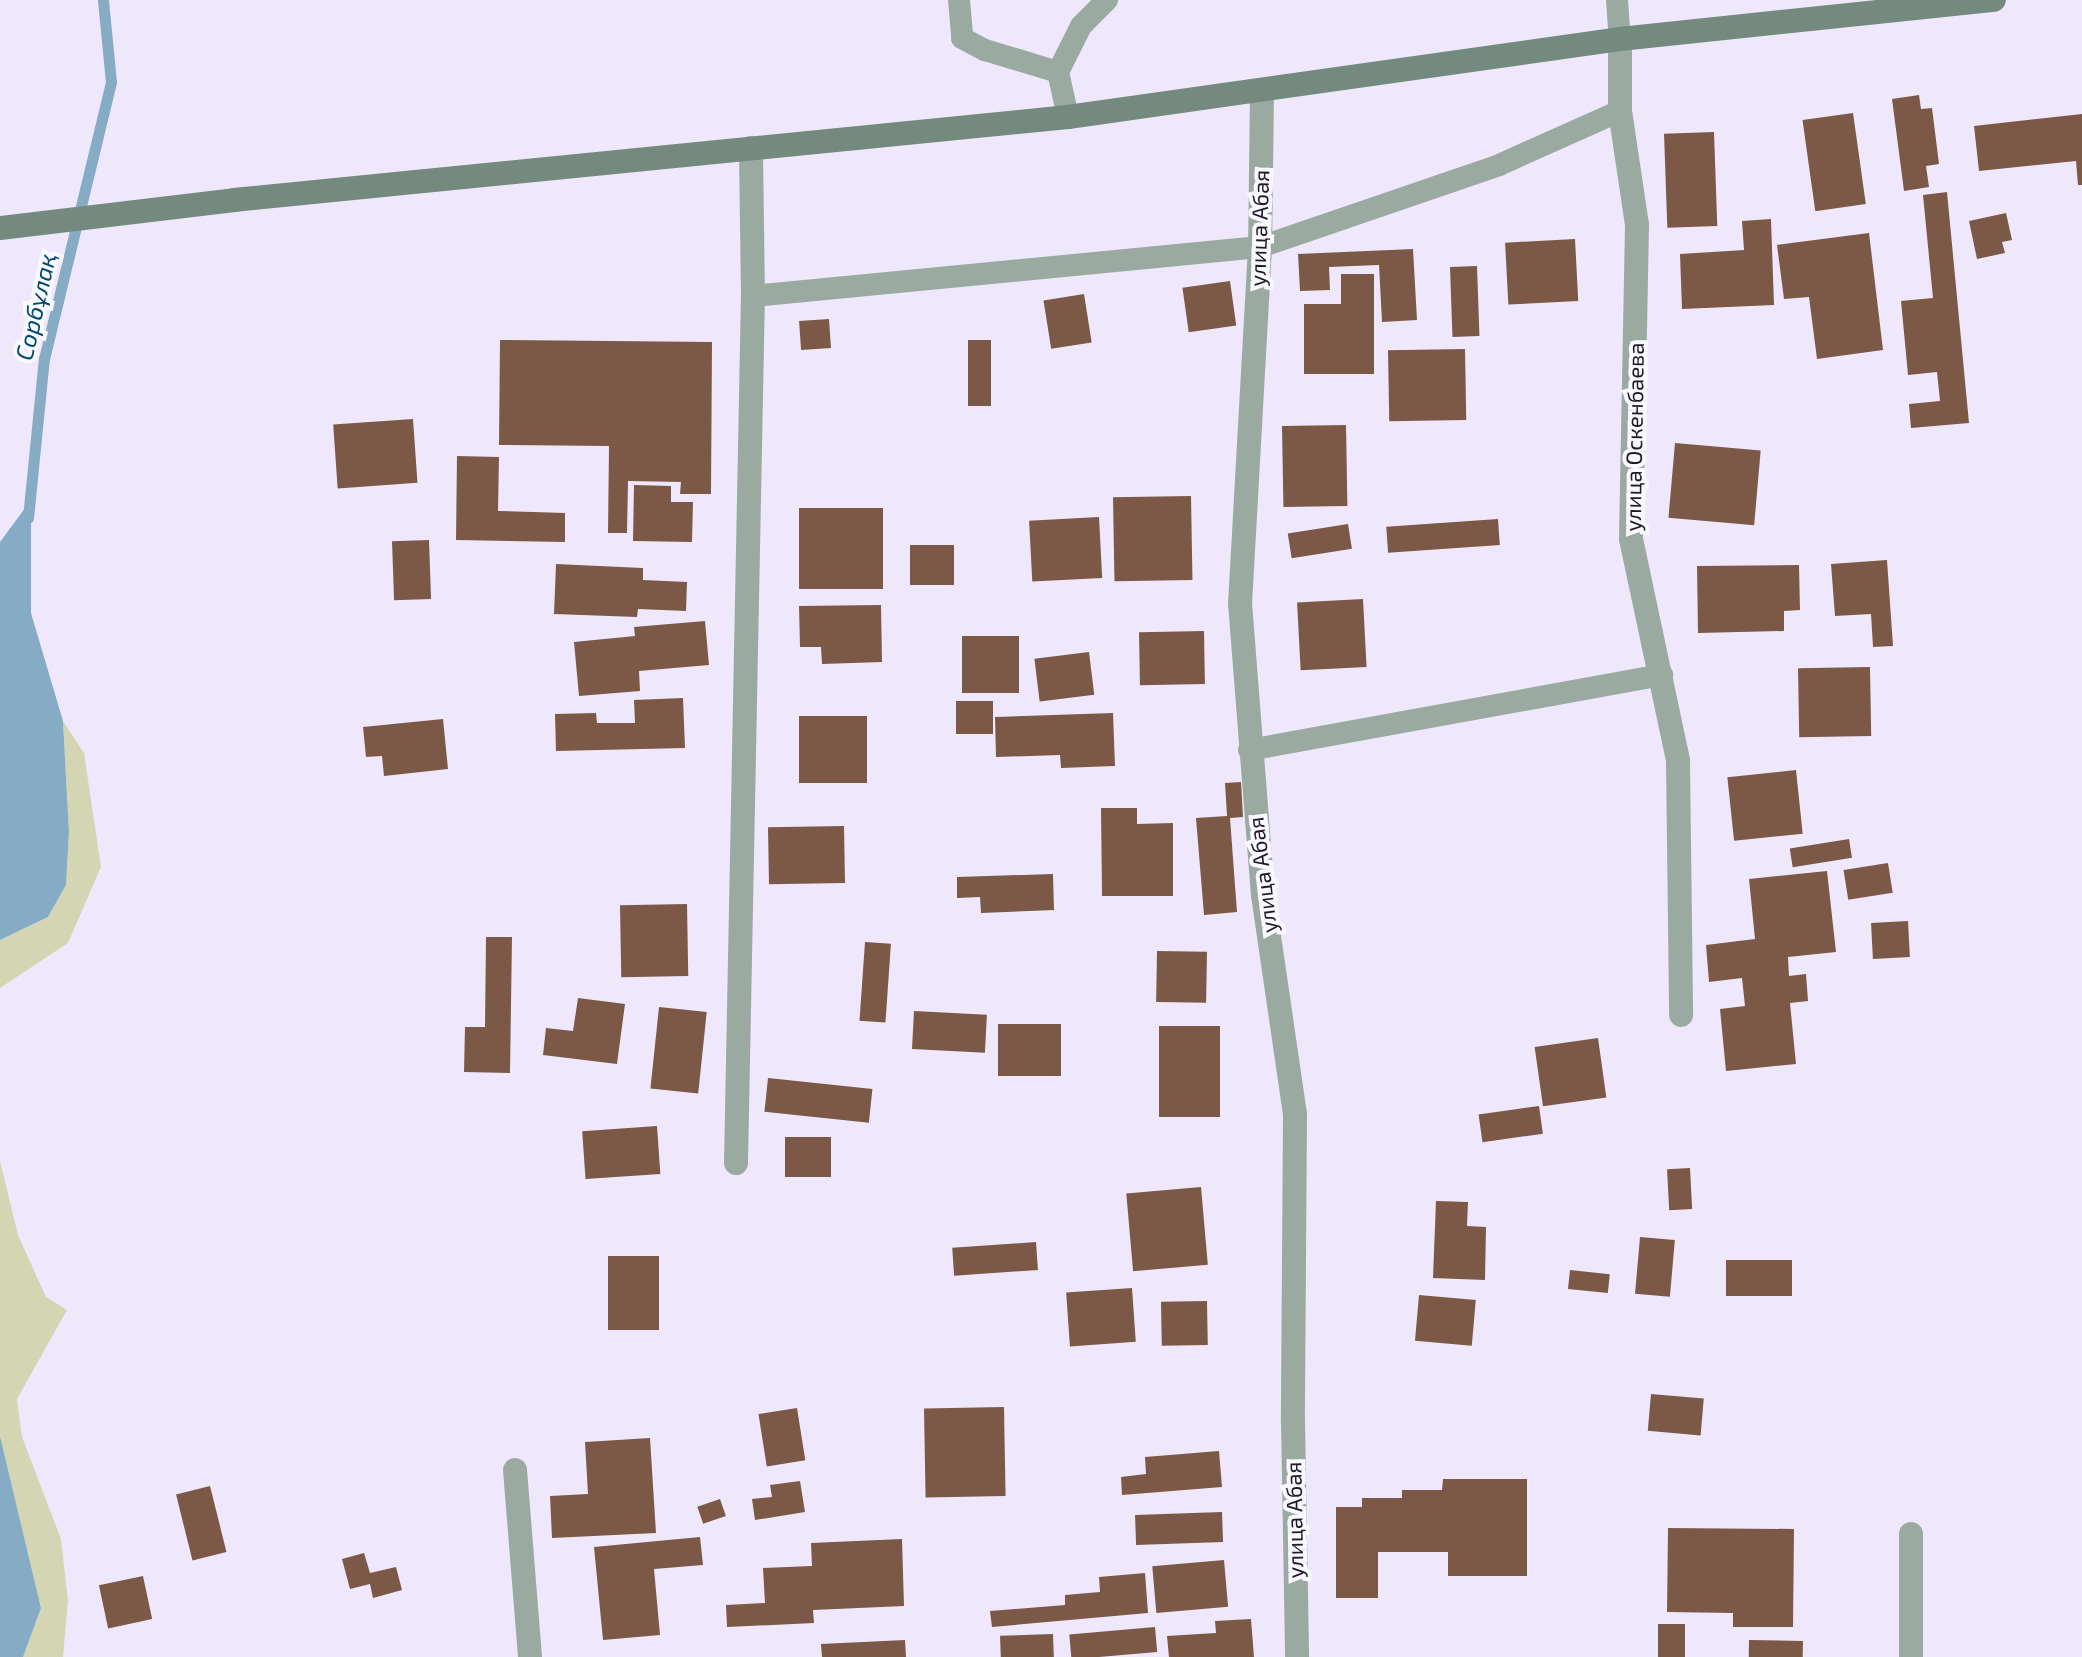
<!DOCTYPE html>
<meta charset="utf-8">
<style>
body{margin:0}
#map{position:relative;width:2082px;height:1657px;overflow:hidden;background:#efe8fc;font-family:"Exo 2",sans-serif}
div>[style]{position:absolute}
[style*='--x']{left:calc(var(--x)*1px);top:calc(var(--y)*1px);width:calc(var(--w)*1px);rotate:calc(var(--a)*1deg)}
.green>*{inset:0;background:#d4d6b3}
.water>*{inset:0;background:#86acc5}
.stream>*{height:11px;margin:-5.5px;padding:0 5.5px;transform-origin:5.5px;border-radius:5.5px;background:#86acc5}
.building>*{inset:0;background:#7c5847;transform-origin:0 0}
.service>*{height:22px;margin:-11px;padding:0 11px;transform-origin:11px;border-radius:11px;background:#9baaa1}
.minor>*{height:24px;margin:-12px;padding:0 12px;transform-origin:12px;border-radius:12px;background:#9baaa1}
.secondary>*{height:24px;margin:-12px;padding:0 12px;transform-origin:12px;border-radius:12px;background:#748a7e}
span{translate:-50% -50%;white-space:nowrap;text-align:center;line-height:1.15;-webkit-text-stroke:8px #faf8ff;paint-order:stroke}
.street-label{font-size:22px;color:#1e1a26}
.water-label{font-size:24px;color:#014b6d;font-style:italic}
</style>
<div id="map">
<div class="green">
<i style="clip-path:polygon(63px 721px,84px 753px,101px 867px,68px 943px,0 988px,0 940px,48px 917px,66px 885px,69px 832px)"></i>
<i style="clip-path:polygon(0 1161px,18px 1235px,46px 1297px,67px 1310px,17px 1399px,22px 1437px,61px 1539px,68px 1601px,63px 1657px,23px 1657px,41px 1608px,0 1436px)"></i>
</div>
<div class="water">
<i style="clip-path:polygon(31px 500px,31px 613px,63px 721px,69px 832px,66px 885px,48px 917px,0 940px,0 542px)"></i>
<i style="clip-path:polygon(0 1436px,41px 1608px,23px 1657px,0 1657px)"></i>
</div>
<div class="stream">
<i style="--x:28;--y:518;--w:160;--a:-84.3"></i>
<i style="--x:44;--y:359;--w:285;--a:-76.4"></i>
<i style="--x:111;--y:82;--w:82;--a:-95.6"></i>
</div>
<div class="building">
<i style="clip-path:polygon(1919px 95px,1921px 109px,1932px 108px,1939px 164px,1926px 166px,1929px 187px,1904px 191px,1892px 99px)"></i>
<i style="left:1853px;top:113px;width:92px;height:51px;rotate:82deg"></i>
<i style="clip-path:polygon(2082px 114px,2082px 185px,2078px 185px,2076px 161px,1979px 171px,1974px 126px)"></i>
<i style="left:1714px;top:132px;width:94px;height:50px;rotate:88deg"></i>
<i style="clip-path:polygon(1947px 192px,1969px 423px,1911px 428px,1909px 404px,1940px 401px,1937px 372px,1908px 375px,1901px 301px,1933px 298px,1923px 195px)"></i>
<i style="clip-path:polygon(2006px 213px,2012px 240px,2002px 242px,2005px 253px,1977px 259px,1969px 221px)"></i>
<i style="clip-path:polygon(1771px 219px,1774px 305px,1682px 309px,1680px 254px,1744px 250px,1742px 221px)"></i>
<i style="clip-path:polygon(1869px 233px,1883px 350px,1817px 359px,1809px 297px,1784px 299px,1777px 245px)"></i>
<i style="left:1575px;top:239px;width:62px;height:70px;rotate:87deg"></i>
<i style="clip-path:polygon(1413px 249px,1417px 320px,1382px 322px,1379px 265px,1329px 267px,1330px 290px,1300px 291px,1298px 254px)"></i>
<i style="left:1477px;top:266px;width:70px;height:27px;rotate:88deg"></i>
<i style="clip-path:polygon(1341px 274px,1374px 274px,1374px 374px,1304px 374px,1304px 304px,1341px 304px)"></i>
<i style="left:1230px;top:281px;width:45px;height:48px;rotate:82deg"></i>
<i style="left:1084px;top:294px;width:49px;height:41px;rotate:81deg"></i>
<i style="left:829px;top:319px;width:29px;height:30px;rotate:86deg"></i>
<i style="clip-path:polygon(500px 340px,712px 342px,711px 494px,680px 494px,681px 482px,628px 481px,627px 533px,608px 533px,609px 446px,499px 445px)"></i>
<i style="left:968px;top:340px;width:23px;height:66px"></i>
<i style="left:1465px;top:349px;width:71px;height:77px;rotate:89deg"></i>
<i style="left:413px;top:419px;width:64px;height:80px;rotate:86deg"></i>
<i style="left:1346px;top:425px;width:81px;height:64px;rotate:89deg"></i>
<i style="left:1675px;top:443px;width:86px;height:75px;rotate:5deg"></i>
<i style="clip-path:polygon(457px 456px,499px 457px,498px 511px,565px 513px,565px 542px,456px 540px)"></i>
<i style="clip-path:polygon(634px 485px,671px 486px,671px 502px,693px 502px,692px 542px,633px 541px)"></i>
<i style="left:1191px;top:496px;width:84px;height:78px;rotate:89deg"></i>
<i style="left:799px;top:508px;width:84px;height:81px"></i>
<i style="left:1099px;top:517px;width:61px;height:70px;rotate:87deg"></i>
<i style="left:1498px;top:519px;width:26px;height:112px;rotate:86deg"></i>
<i style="left:1348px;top:524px;width:25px;height:61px;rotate:81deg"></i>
<i style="left:429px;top:540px;width:59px;height:37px;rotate:88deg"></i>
<i style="left:910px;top:545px;width:44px;height:40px"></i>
<i style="clip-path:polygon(1887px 560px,1893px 646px,1873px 647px,1871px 614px,1835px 616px,1831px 564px)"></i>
<i style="clip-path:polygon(556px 564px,643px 568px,643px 580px,687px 582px,686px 611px,638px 609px,637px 617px,554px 614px)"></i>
<i style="clip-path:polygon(1799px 565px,1800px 610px,1784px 611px,1784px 631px,1698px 633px,1697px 566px)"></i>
<i style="left:1363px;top:599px;width:68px;height:66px;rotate:87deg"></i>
<i style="clip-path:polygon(881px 605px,882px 662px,822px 664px,821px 647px,800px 647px,799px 606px)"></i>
<i style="clip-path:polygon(705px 621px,709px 665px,639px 671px,640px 691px,579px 696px,574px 642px,635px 636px,634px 627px)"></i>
<i style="left:1204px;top:631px;width:53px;height:65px;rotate:89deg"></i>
<i style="left:1019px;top:636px;width:57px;height:57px;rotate:90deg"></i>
<i style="left:1089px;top:652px;width:43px;height:55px;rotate:83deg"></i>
<i style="left:1870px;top:667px;width:69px;height:72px;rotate:89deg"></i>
<i style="clip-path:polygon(683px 698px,685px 748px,556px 751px,555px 714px,596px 713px,597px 723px,635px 723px,634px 700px)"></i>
<i style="left:956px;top:701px;width:37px;height:33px"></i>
<i style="clip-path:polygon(1113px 713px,1115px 766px,1061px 768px,1060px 755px,996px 757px,995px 717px)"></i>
<i style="left:799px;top:716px;width:68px;height:67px"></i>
<i style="clip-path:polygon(443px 719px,448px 769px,384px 776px,382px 756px,366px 757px,363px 727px)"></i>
<i style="left:1796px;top:770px;width:64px;height:69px;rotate:84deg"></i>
<i style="clip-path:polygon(1241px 782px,1243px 817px,1230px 818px,1237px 912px,1204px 915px,1196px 818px,1227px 816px,1225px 783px)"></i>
<i style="clip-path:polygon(1101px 808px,1137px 808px,1137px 824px,1173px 823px,1173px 896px,1102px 896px)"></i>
<i style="left:844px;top:826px;width:57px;height:76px;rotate:89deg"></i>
<i style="left:1849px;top:839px;width:19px;height:60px;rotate:81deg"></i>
<i style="left:1888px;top:863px;width:30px;height:45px;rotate:81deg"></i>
<i style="clip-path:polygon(1827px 871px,1836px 952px,1788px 957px,1789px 976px,1806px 974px,1808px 1001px,1790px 1003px,1796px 1064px,1726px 1071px,1720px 1009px,1745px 1006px,1742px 978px,1709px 982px,1706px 945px,1755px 939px,1749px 879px)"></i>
<i style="clip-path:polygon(1053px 874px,1054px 910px,981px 913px,980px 897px,957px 898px,957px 877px)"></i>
<i style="left:687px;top:904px;width:72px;height:67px;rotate:89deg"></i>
<i style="left:1908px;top:921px;width:36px;height:37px;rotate:87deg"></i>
<i style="clip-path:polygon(486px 937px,512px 937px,510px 1073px,464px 1072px,465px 1027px,485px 1027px)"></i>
<i style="left:865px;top:942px;width:26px;height:79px;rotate:4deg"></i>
<i style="left:1157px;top:951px;width:50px;height:51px;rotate:1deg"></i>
<i style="clip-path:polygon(578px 998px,625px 1004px,617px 1064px,543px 1055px,546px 1028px,573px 1031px)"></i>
<i style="left:659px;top:1007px;width:48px;height:82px;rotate:6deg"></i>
<i style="left:914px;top:1011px;width:73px;height:38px;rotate:3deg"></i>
<i style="left:998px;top:1024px;width:63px;height:52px"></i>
<i style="left:1220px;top:1026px;width:91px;height:61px;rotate:90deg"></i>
<i style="left:1598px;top:1038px;width:60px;height:64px;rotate:82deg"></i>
<i style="left:768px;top:1078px;width:105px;height:34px;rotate:6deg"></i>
<i style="left:1539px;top:1106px;width:28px;height:61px;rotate:82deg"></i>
<i style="left:657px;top:1126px;width:48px;height:75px;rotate:86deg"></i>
<i style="left:785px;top:1137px;width:46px;height:40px"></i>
<i style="left:1690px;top:1168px;width:41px;height:23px;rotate:87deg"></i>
<i style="left:1201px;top:1187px;width:78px;height:75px;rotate:85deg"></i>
<i style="clip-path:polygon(1436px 1201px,1468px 1202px,1467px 1226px,1486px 1227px,1485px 1280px,1433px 1278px)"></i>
<i style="left:1640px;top:1237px;width:35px;height:57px;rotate:5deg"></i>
<i style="left:1036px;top:1242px;width:28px;height:84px;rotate:86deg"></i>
<i style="left:608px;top:1256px;width:51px;height:74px"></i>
<i style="left:1726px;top:1260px;width:66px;height:36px"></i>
<i style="left:1570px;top:1270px;width:40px;height:19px;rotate:6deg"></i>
<i style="left:1132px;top:1288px;width:54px;height:66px;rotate:86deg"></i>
<i style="left:1419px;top:1295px;width:57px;height:46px;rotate:5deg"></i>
<i style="left:1207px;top:1301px;width:44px;height:46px;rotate:89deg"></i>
<i style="left:1651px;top:1394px;width:53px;height:37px;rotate:5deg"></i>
<i style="left:1004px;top:1407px;width:89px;height:80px;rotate:89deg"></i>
<i style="left:797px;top:1408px;width:53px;height:39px;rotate:81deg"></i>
<i style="clip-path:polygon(650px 1438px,656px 1533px,552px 1538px,550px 1496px,588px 1494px,585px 1442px)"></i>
<i style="clip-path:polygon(1219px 1451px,1222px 1487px,1122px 1495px,1121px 1477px,1146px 1474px,1145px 1457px)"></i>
<i style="clip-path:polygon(1443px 1479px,1527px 1479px,1527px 1576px,1448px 1576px,1448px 1552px,1378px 1552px,1378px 1598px,1336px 1598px,1336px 1507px,1362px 1507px,1362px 1498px,1402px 1498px,1402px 1490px,1442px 1490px)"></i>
<i style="clip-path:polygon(800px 1481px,805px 1512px,755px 1520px,752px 1499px,772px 1497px,770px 1485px)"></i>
<i style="left:210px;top:1486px;width:68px;height:35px;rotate:76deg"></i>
<i style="left:720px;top:1499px;width:18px;height:24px;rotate:71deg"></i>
<i style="left:1222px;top:1512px;width:30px;height:87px;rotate:88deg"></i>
<i style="clip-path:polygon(1668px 1528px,1794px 1529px,1793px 1627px,1733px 1627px,1733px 1613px,1667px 1612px)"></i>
<i style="clip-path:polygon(700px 1537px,703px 1565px,654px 1569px,660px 1635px,603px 1640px,594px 1547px)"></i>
<i style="clip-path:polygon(902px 1539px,904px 1606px,813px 1610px,814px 1623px,727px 1627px,726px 1605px,765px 1603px,763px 1568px,812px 1566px,811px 1543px)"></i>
<i style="clip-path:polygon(364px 1553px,370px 1573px,396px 1567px,402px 1590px,373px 1598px,370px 1584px,350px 1589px,342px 1559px)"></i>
<i style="left:1224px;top:1560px;width:47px;height:72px;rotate:85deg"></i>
<i style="clip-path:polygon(1145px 1573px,1148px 1613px,992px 1627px,990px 1611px,1065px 1605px,1065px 1595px,1100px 1592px,1099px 1577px)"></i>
<i style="left:143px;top:1576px;width:44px;height:45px;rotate:78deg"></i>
<i style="clip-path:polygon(1251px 1619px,1254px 1657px,1169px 1657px,1167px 1636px,1216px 1633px,1215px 1621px)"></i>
<i style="left:1658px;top:1624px;width:27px;height:33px"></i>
<i style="left:1155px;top:1627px;width:25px;height:86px;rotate:85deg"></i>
<i style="left:1053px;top:1634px;width:23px;height:53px;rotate:88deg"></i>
<i style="clip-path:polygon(905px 1640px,906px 1657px,822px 1657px,821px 1644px)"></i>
<i style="left:1749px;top:1640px;width:54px;height:17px;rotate:1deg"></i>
</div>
<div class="service">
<i style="--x:959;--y:0;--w:38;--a:85"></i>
<i style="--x:962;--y:38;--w:26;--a:28"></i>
<i style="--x:985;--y:50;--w:76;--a:16.8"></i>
<i style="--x:1617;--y:0;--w:39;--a:86"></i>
<i style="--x:1068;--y:117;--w:46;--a:-102.5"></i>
<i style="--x:1058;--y:72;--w:51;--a:-63.4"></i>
<i style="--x:1081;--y:26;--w:37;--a:-45"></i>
<i style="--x:753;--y:296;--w:509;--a:-5.52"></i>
<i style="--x:1260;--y:247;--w:253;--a:-18.9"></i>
<i style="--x:1499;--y:165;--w:133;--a:-24.1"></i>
<i style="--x:1249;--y:750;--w:420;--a:-10.3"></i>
</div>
<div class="minor">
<i style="--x:1620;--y:39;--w:72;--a:90"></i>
<i style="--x:1620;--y:111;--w:115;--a:81.5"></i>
<i style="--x:1637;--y:225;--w:314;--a:91.1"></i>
<i style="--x:1631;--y:539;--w:227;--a:78"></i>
<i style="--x:1678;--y:761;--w:254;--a:89.3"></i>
<i style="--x:1262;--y:91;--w:156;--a:90.7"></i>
<i style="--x:1260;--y:247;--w:357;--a:93.2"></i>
<i style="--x:1240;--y:603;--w:293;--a:85.5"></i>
<i style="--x:1263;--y:895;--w:221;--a:81.7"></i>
<i style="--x:1295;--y:1114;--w:307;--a:90.4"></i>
<i style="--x:1293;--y:1421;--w:236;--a:89"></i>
<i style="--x:736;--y:1163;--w:867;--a:-88.88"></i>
<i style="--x:753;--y:296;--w:148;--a:-90.8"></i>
<i style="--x:515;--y:1470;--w:188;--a:85.4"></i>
<i style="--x:1911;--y:1534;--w:123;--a:90"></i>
</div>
<div class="secondary">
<i style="--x:0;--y:228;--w:236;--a:-6.8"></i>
<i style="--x:234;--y:200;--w:838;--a:-5.68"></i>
<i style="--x:1068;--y:117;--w:557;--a:-8.04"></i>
<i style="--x:1620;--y:39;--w:376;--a:-6"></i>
</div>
<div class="street-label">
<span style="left:1259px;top:228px;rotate:-88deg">улица Абая</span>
<span style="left:1634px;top:437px;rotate:-89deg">улица Оскенбаева</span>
<span style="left:1262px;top:875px;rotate:-97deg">улица Абая</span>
<span style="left:1294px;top:1520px;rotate:-91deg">улица Абая</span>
</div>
<div class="water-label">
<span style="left:35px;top:307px;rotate:-77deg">Сорбұлақ</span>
</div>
</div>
